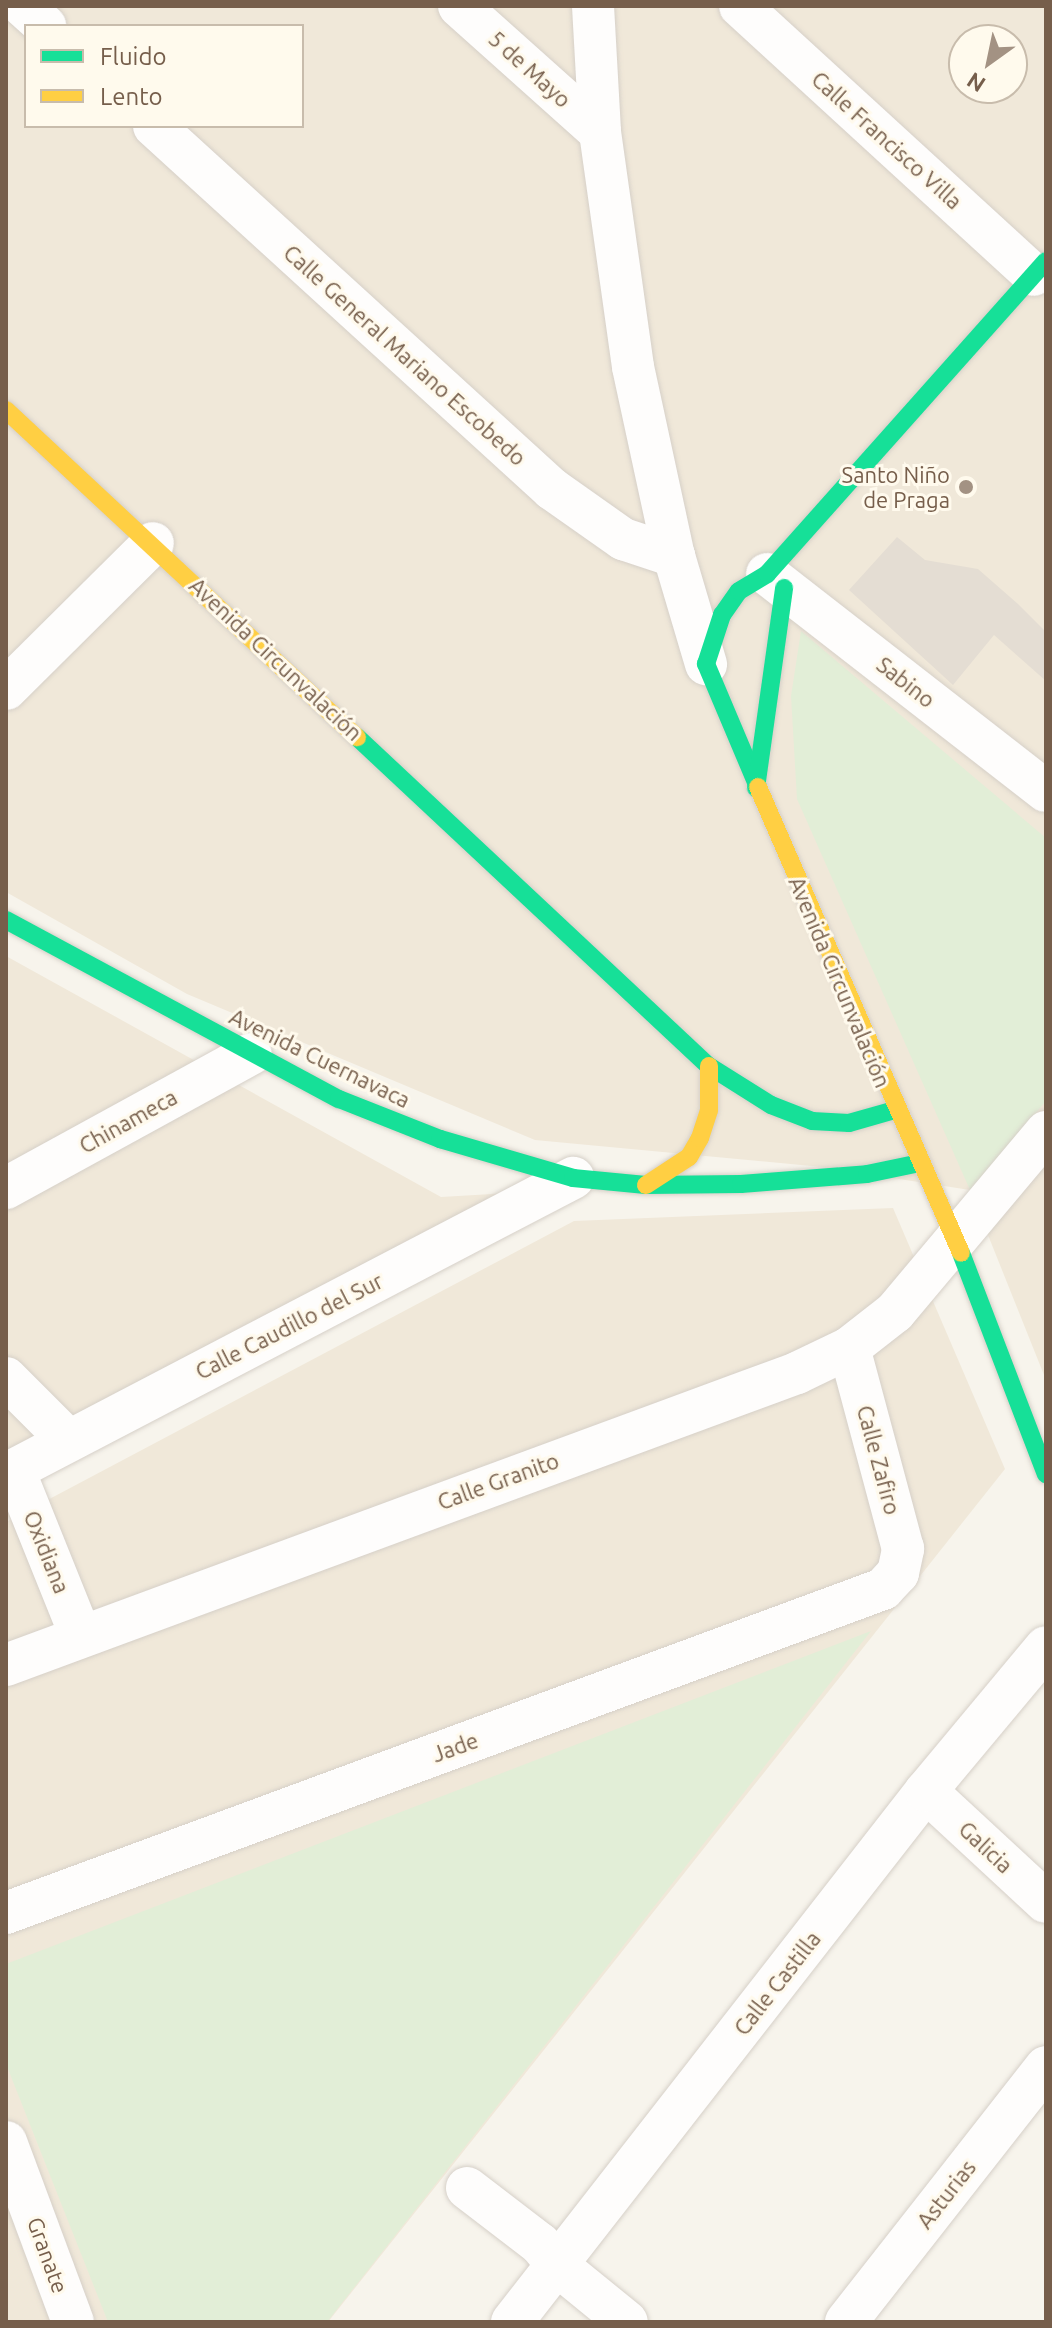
<!DOCTYPE html>
<meta charset="utf-8">
<style>
body{margin:0}
#map{position:relative;width:1052px;height:2328px;overflow:hidden;background:#f7f4ec;font-family:Ubuntu,sans-serif}
div>[style]{position:absolute}
[style*='--x']{left:calc(var(--x)*1px);top:calc(var(--y)*1px);width:calc(var(--w)*1px);rotate:calc(var(--a)*1deg)}
.residential>*{inset:0;background:#f0e8d9}
.green>*{inset:0;background:#e2eed7}
.building>*{inset:0;background:#e4ddd3}
.roads{filter:drop-shadow(0 0 2px #d6d0c8) drop-shadow(0 0 2px #d6d0c8)}
.street>*{height:42px;margin:-21px;padding:0 21px;transform-origin:21px;border-radius:21px;background:#fefdfc}
.fast>*{height:18px;margin:-9px;padding:0 9px;transform-origin:9px;border-radius:9px;background:#16e098}
.slow>*{height:18px;margin:-9px;padding:0 9px;transform-origin:9px;border-radius:9px;background:#ffcf43}
.dots>*{width:22px;height:22px;translate:-50% -50%;box-sizing:border-box;border:4px solid #fffaed;border-radius:50%}
span{translate:-50% -50%;white-space:nowrap;text-align:center;line-height:1.15;-webkit-text-stroke:6px #fffaed;paint-order:stroke}
.street-label{font-size:22px;color:#765e4b}
.poi-label{font-size:22px;color:#765e4b}
.right{translate:-100% -50%;text-align:right}
.frame{position:absolute;inset:0;border:8px solid #765e4b;pointer-events:none}
.legend{position:absolute;left:24px;top:24px;width:280px;height:104px;box-sizing:border-box;background:#fffaed;border:2px solid #c8bcac;margin:0;padding:10px 14px;list-style:none;font-size:24px;color:#765e4b}
.legend li{display:flex;align-items:center;gap:16px;height:40px}
.legend b{width:40px;border:2px solid #c8bcac}
.north{position:absolute;left:948px;top:24px;width:80px;height:80px;box-sizing:border-box;background:#fffaed;border:2px solid #c8bcac;border-radius:50%;rotate:213deg;font-size:22px;font-weight:700;line-height:32px;text-align:center;color:#765e4b}
.north::after{content:'';display:block;margin:auto;width:28px;height:36px;background:#a39283;clip-path:polygon(50% 0,100% 100%,50% 72%,0 100%)}
</style>
<div id="map">
<div class="residential">
<i style="clip-path:polygon(evenodd,6px 6px,1046px 6px,1046px 1380px,970px 1190px,822px 1167px,535px 1140px,187px 994px,6px 892px,6px 6px,26px 26px,302px 26px,302px 126px,26px 126px,26px 26px,6px 6px,964px 40px,1012px 40px,1012px 88px,964px 88px,964px 40px)"></i>
<i style="clip-path:polygon(6px 956px,441px 1197px,509px 1193px,6px 1455px)"></i>
<i style="clip-path:polygon(893px 1208px,1005px 1469px,328px 2322px,6px 2322px,6px 1522px,574px 1221px)"></i>
</div>
<div class="green">
<i style="clip-path:polygon(801px 631px,1046px 838px,1046px 1101px,970px 1190px,797px 799px,791px 696px)"></i>
<i style="clip-path:polygon(871px 1631px,327px 2322px,108px 2322px,6px 2064px,6px 1964px)"></i>
</div>
<div class="building">
<i style="clip-path:polygon(897px 537px,925px 560px,978px 569px,1018px 604px,1046px 632px,1046px 681px,994px 635px,953px 685px,849px 590px)"></i>
</div>
<div class="roads">
<div class="street">
<i style="--x:23;--y:6;--w:30;--a:42"></i>
<i style="--x:459;--y:6;--w:189;--a:41.8"></i>
<i style="--x:593;--y:6;--w:126;--a:86.8"></i>
<i style="--x:600;--y:132;--w:237;--a:82"></i>
<i style="--x:633;--y:367;--w:193;--a:77.8"></i>
<i style="--x:674;--y:556;--w:113;--a:73.5"></i>
<i style="--x:740;--y:6;--w:398;--a:42.5"></i>
<i style="--x:154;--y:126;--w:539;--a:42.37"></i>
<i style="--x:552;--y:489;--w:87;--a:35.2"></i>
<i style="--x:623;--y:539;--w:54;--a:18.4"></i>
<i style="--x:767;--y:574;--w:353;--a:37.9"></i>
<i style="--x:6;--y:689;--w:207;--a:-44.8"></i>
<i style="--x:6;--y:1188;--w:279;--a:-28.7"></i>
<i style="--x:6;--y:1378;--w:88;--a:45"></i>
<i style="--x:14;--y:1470;--w:177;--a:68.1"></i>
<i style="--x:6;--y:1474;--w:640;--a:-27.57"></i>
<i style="--x:6;--y:1665;--w:843;--a:-20.26"></i>
<i style="--x:797;--y:1373;--w:58;--a:-25.7"></i>
<i style="--x:849;--y:1348;--w:58;--a:-38"></i>
<i style="--x:895;--y:1312;--w:235;--a:-50"></i>
<i style="--x:926;--y:1791;--w:163;--a:42.8"></i>
<i style="--x:6;--y:1913;--w:935;--a:-20.28"></i>
<i style="--x:883;--y:1589;--w:22;--a:-47"></i>
<i style="--x:898;--y:1573;--w:25;--a:-78"></i>
<i style="--x:903;--y:1549;--w:208;--a:-105"></i>
<i style="--x:6;--y:2142;--w:192;--a:69.6"></i>
<i style="--x:467;--y:2188;--w:92;--a:37.5"></i>
<i style="--x:540;--y:2244;--w:27;--a:51"></i>
<i style="--x:557;--y:2265;--w:90;--a:39.2"></i>
<i style="--x:512;--y:2322;--w:673;--a:-52.06"></i>
<i style="--x:926;--y:1791;--w:187;--a:-50.2"></i>
<i style="--x:846;--y:2322;--w:324;--a:-51.9"></i>
</div>
<div class="fast">
<i style="--x:357;--y:737;--w:482;--a:43.1"></i>
<i style="--x:709;--y:1066;--w:73;--a:32.2"></i>
<i style="--x:771;--y:1105;--w:44;--a:21.3"></i>
<i style="--x:812;--y:1121;--w:37;--a:3"></i>
<i style="--x:849;--y:1123;--w:48;--a:-15.8"></i>
<i style="--x:758;--y:787;--w:134;--a:-112.9"></i>
<i style="--x:706;--y:664;--w:52;--a:-71.9"></i>
<i style="--x:722;--y:615;--w:29;--a:-55"></i>
<i style="--x:739;--y:591;--w:33;--a:-31"></i>
<i style="--x:767;--y:574;--w:419;--a:-48.3"></i>
<i style="--x:756;--y:788;--w:202;--a:-82"></i>
<i style="--x:6;--y:920;--w:378;--a:28.3"></i>
<i style="--x:339;--y:1099;--w:109;--a:21.6"></i>
<i style="--x:440;--y:1139;--w:139;--a:16.3"></i>
<i style="--x:573;--y:1178;--w:73;--a:5.5"></i>
<i style="--x:646;--y:1185;--w:95;--a:-0.6"></i>
<i style="--x:741;--y:1184;--w:126;--a:-4.5"></i>
<i style="--x:867;--y:1174;--w:54;--a:-11.7"></i>
<i style="--x:961;--y:1253;--w:237;--a:69"></i>
</div>
<div class="slow">
<i style="--x:6;--y:410;--w:480;--a:43"></i>
<i style="--x:758;--y:787;--w:508;--a:66.46"></i>
<i style="--x:646;--y:1185;--w:51;--a:-33.1"></i>
<i style="--x:689;--y:1157;--w:22;--a:-60"></i>
<i style="--x:700;--y:1138;--w:29;--a:-72"></i>
<i style="--x:709;--y:1110;--w:44;--a:-90"></i>
</div>
</div>
<div class="dots">
<i style="left:966px;top:487px;background:#a39283"></i>
</div>
<div class="street-label">
<span style="left:530px;top:69px;rotate:42deg">5 de Mayo</span>
<span style="left:887px;top:140px;rotate:42deg">Calle Francisco Villa</span>
<span style="left:405px;top:355px;rotate:42deg">Calle General Mariano Escobedo</span>
<span style="left:276px;top:659px;rotate:43deg">Avenida Circunvalación</span>
<span style="left:906px;top:682px;rotate:38deg">Sabino</span>
<span style="left:840px;top:982px;rotate:67deg">Avenida Circunvalación</span>
<span style="left:320px;top:1058px;rotate:26deg">Avenida Cuernavaca</span>
<span style="left:128px;top:1121px;rotate:-29deg">Chinameca</span>
<span style="left:289px;top:1326px;rotate:-27deg">Calle Caudillo del Sur</span>
<span style="left:879px;top:1460px;rotate:75deg">Calle Zafiro</span>
<span style="left:498px;top:1481px;rotate:-20deg">Calle Granito</span>
<span style="left:47px;top:1552px;rotate:68deg">Oxidiana</span>
<span style="left:455px;top:1747px;rotate:-20deg">Jade</span>
<span style="left:986px;top:1847px;rotate:43deg">Galicia</span>
<span style="left:777px;top:1983px;rotate:-52deg">Calle Castilla</span>
<span style="left:946px;top:2194px;rotate:-52deg">Asturias</span>
<span style="left:48px;top:2255px;rotate:70deg">Granate</span>
</div>
<div class="poi-label">
<span class="right" style="left:950px;top:487px">Santo Niño<br>de Praga</span>
</div>
<div class="frame"></div>
<ul class="legend">
<li><b style="height:10px;background:#16e098"></b>Fluido</li>
<li><b style="height:10px;background:#ffcf43"></b>Lento</li>
</ul>
<div class="north">N</div>
</div>
